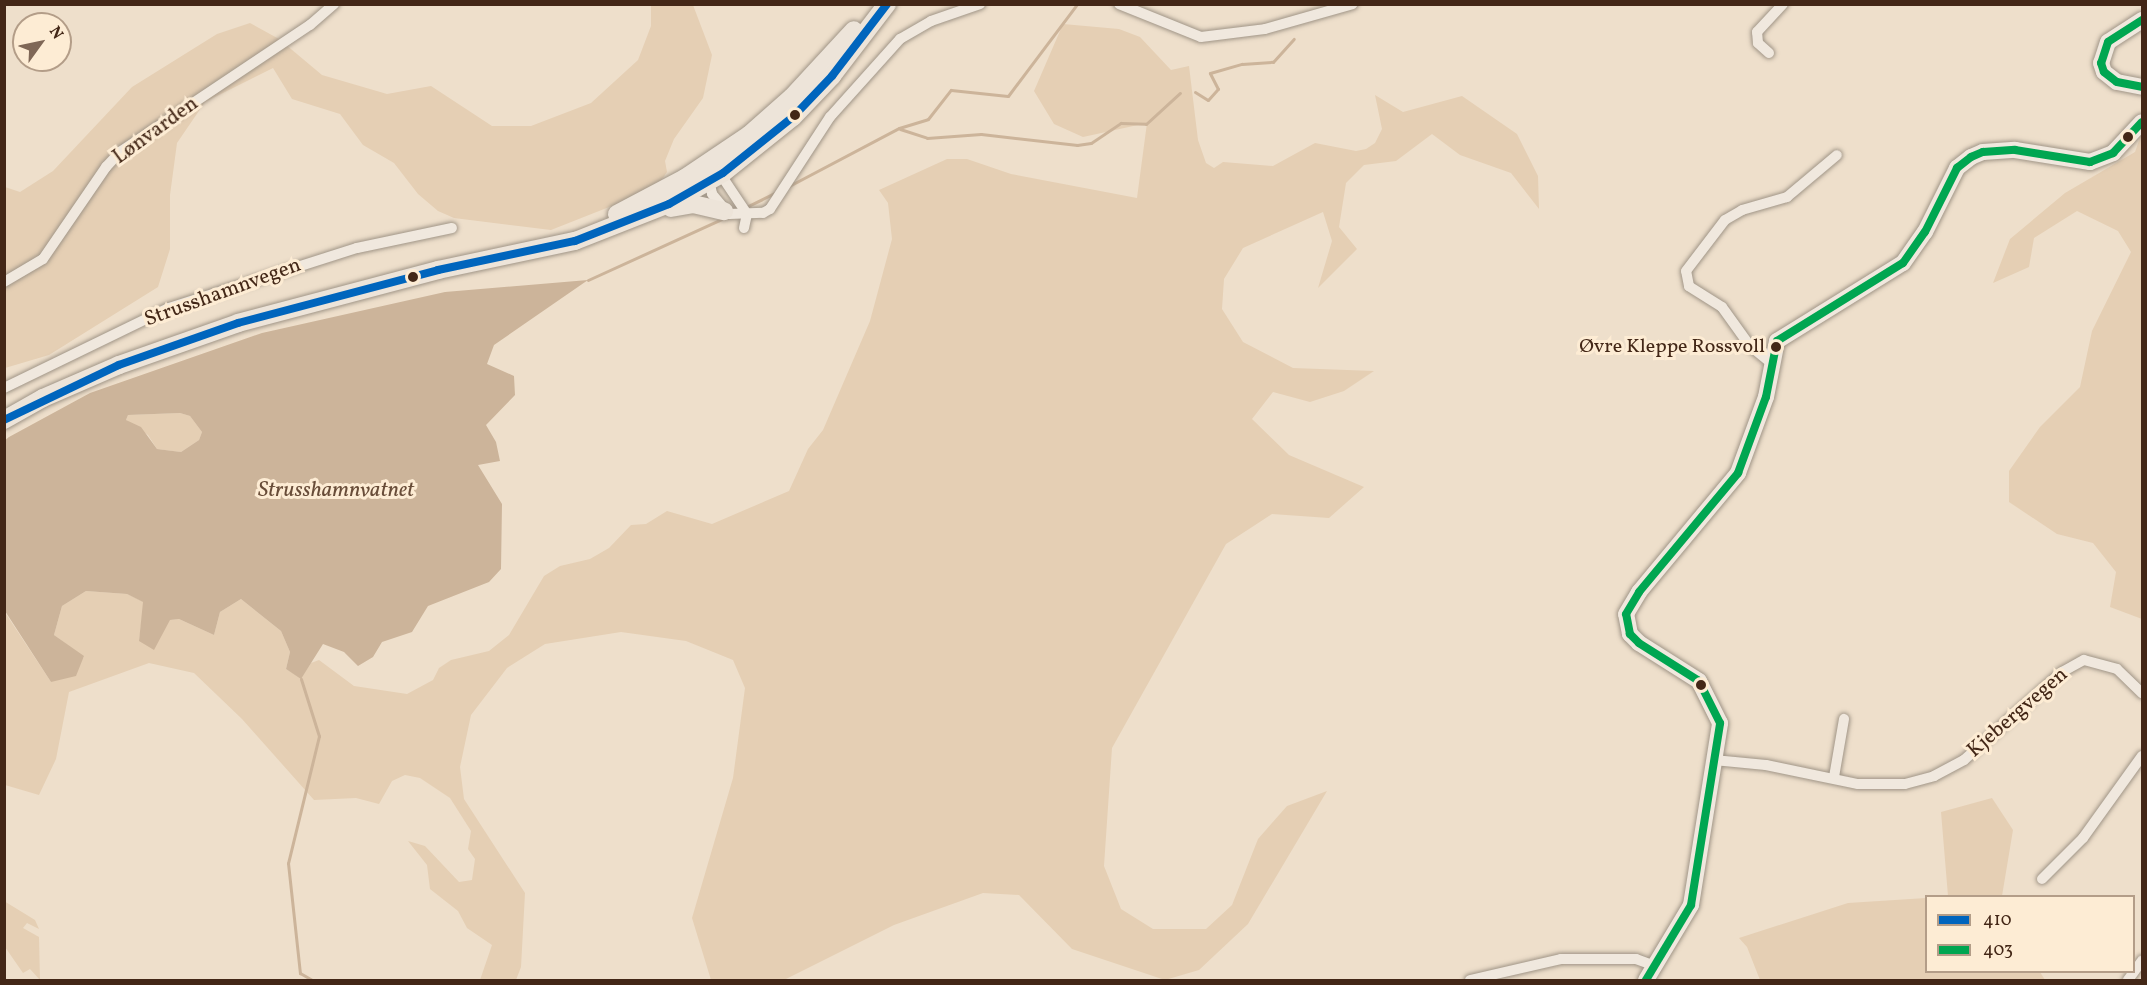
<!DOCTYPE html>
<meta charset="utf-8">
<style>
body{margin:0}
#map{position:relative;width:2147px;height:985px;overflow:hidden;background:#eedfcb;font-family:Vollkorn,serif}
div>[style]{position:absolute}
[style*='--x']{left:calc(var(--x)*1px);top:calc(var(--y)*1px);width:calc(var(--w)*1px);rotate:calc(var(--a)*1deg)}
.green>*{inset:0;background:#e5cfb4}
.water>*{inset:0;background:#ccb49a}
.stream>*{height:3px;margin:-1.5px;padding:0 1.5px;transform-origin:1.5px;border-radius:1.5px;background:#ccb49a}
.roads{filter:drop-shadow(0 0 2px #a09587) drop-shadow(0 0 2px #a09587)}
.street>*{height:10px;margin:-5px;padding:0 5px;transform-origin:5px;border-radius:5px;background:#f0e8de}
.secondary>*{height:16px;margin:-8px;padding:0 8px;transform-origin:8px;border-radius:8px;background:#f0e8de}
.primary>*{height:18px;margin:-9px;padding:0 9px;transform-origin:9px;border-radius:9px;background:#ede4d9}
.bus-1>*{height:8px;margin:-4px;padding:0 4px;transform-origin:4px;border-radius:4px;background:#0065bd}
.bus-2>*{height:8px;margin:-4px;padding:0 4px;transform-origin:4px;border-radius:4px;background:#00a651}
.dots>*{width:16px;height:16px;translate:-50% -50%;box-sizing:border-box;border:3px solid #fdecd4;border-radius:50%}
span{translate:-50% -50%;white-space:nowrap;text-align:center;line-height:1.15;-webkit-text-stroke:6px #fdecd4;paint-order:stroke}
.bus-label{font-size:20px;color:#432717}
.right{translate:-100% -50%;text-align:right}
.street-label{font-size:21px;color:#432717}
.water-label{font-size:22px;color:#684c38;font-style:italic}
.frame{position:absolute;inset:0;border:6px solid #432717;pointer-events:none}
.legend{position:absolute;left:1925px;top:895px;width:210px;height:78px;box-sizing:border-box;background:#fdecd4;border:2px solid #b39d88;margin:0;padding:8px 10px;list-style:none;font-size:18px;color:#432717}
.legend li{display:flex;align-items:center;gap:12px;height:30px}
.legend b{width:30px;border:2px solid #b39d88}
.north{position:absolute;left:12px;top:12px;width:60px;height:60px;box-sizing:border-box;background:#fdecd4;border:2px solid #b39d88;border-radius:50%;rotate:57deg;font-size:16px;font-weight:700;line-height:24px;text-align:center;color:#432717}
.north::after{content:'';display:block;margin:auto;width:21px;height:27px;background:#7f6756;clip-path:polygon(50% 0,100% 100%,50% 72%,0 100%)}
</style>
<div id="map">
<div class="green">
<i style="clip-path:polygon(651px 5px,693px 5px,712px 55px,703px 98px,674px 139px,665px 161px,667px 172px,660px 182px,642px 194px,551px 230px,454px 218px,438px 211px,418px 194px,394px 163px,363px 145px,340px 114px,292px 99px,273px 68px,205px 102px,177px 143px,170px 195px,170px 249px,158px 287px,49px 355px,5px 368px,5px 187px,20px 192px,53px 171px,132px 87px,217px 34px,250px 23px,279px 39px,322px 75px,387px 94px,431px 86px,492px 126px,531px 126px,591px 103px,638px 60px,651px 26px)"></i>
<i style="clip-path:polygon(1063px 24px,1119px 29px,1140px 37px,1171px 70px,1189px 66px,1198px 140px,1206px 163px,1214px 168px,1223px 162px,1273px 166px,1315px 143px,1356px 151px,1366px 149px,1375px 143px,1382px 129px,1375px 95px,1403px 112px,1462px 96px,1517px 134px,1538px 176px,1539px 209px,1511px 173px,1460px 155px,1432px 134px,1396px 161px,1364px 165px,1346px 183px,1339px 227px,1357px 249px,1318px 288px,1332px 241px,1323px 212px,1243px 248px,1224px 279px,1222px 309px,1243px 342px,1293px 368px,1374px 371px,1344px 391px,1310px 402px,1273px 392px,1252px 419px,1289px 455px,1364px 487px,1329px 518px,1272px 514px,1226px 544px,1112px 748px,1104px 866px,1121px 909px,1153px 929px,1206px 929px,1232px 905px,1258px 839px,1287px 806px,1327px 791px,1248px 924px,1199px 970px,1165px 980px,1072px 949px,1019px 895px,983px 893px,894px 925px,784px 980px,711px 980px,692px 918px,733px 778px,745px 688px,733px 660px,686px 641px,621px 632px,545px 644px,507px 668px,471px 715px,460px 767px,464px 799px,525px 893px,521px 967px,516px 980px,480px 980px,492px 945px,467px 928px,458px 911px,430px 889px,427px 865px,408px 841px,425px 846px,459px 882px,472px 880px,475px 859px,468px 849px,471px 831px,450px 798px,420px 778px,405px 775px,392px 781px,379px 804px,356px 798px,314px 800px,242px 719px,194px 673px,149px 663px,69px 692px,56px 759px,39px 795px,5px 785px,4px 611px,51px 682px,84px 657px,54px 635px,62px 606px,86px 591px,127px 594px,144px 602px,139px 641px,169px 620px,179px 619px,214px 635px,220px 612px,241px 599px,281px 631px,290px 652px,286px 669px,301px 678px,311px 663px,319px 660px,354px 686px,407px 694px,433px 680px,439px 668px,451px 660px,489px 651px,509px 635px,544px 576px,560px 566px,590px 559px,609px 548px,631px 525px,646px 524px,667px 511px,712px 524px,789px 491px,808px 449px,823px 430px,870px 321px,892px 239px,888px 203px,879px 190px,947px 159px,967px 159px,1011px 174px,1137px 198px,1147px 123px,1083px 137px,1054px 124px,1034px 91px)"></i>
<i style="clip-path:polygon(2142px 132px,2142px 619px,2110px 607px,2116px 572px,2093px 543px,2057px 534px,2009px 502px,2009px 471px,2040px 427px,2080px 387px,2092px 331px,2131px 252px,2118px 231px,2077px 211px,2034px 238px,2029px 267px,1993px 283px,2010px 239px,2065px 193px,2135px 152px)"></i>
<i style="clip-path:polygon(180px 413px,190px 416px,202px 432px,199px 440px,181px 452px,157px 449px,148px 435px,126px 420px,128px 415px)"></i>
<i style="clip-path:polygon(1992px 798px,2013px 830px,2002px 896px,1942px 896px,1948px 896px,1941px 812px)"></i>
<i style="clip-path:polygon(1926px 898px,1926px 972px,2040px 972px,2045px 980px,1760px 980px,1747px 947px,1739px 938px,1848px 903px)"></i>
<i style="clip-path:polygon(4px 901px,35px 920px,39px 929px,27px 923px,23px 928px,39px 937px,40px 980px,30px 969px,23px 973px,5px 947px)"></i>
</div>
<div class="water">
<i style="clip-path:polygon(evenodd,588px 280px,494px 345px,487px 364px,514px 376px,515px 395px,486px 425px,496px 442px,500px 461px,478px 465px,502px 504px,501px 569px,489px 582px,428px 606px,412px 632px,382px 642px,373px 657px,358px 666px,344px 652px,323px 644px,301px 679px,286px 669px,290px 652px,281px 631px,241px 599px,220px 612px,214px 635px,179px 619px,170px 620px,154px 650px,139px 641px,143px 602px,127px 594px,86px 591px,62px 606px,54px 635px,84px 656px,76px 676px,51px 682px,5px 611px,4px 441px,9px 437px,90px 393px,262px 333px,445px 292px,588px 280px,180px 413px,190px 416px,202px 432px,199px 440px,181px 452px,157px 449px,141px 427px,126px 420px,128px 415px,180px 413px)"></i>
</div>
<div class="stream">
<i style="--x:1195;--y:92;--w:15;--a:32"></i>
<i style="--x:1208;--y:100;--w:15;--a:-48"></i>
<i style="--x:1218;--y:89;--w:18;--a:-117"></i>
<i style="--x:1210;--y:73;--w:33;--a:-16"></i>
<i style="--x:1242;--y:64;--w:31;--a:-4"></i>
<i style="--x:1273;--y:62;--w:31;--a:-48"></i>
<i style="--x:900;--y:129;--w:28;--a:18"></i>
<i style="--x:927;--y:138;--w:54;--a:-4.2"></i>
<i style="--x:981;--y:134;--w:97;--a:6.5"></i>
<i style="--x:1077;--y:145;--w:14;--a:-8"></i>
<i style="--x:1091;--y:143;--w:36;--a:-34"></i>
<i style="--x:1121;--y:123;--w:25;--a:2"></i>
<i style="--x:1146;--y:124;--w:46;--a:-42.4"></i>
<i style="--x:789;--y:186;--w:124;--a:-27.8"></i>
<i style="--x:899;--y:128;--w:30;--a:-17"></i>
<i style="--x:928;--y:119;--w:37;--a:-52"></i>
<i style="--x:951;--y:90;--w:57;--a:6"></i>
<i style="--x:1008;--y:96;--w:115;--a:-53.1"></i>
<i style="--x:746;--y:207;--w:32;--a:-26"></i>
<i style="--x:588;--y:280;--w:149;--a:-24.5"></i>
<i style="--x:301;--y:679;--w:60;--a:72.5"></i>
<i style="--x:319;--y:736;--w:131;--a:103.7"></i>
<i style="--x:288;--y:863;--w:111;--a:83.8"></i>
<i style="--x:300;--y:973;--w:14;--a:30"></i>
</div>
<div class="roads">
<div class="street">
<i style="--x:1119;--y:4;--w:88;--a:21.9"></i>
<i style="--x:1201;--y:37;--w:64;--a:-7.1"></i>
<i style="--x:1265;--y:29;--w:91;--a:-15.9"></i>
<i style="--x:1769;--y:53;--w:15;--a:-138"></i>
<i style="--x:1758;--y:43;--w:11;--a:-95"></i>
<i style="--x:1757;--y:32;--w:38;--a:-47"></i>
<i style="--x:719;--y:172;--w:50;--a:56.3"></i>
<i style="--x:708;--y:176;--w:18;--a:77"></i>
<i style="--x:712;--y:194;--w:26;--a:50"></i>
<i style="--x:729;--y:214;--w:34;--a:-2"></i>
<i style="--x:763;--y:213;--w:8;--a:-30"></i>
<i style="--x:770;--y:209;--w:110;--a:-56.9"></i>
<i style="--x:830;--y:117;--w:105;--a:-48.1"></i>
<i style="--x:900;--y:39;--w:36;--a:-30"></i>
<i style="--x:931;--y:21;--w:52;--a:-19.1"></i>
<i style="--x:744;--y:228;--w:14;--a:-78"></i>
<i style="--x:4;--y:282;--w:45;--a:-30.5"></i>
<i style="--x:43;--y:259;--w:112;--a:-55.6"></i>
<i style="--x:106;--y:167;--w:21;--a:-47"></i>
<i style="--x:120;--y:152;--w:229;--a:-33.8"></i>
<i style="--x:310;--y:25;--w:32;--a:-41"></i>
<i style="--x:1770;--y:362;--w:26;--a:-141"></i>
<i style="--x:1750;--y:346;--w:48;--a:-125.7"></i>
<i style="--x:1722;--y:307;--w:39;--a:-148"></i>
<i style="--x:1689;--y:286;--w:15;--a:-101"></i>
<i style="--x:1686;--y:271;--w:64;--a:-52.6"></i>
<i style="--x:1725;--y:220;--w:20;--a:-30"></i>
<i style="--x:1742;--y:210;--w:47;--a:-16.1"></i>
<i style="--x:1787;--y:197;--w:65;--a:-40"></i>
<i style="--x:4;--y:388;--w:183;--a:-25.9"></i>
<i style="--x:169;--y:308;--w:197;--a:-17.7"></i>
<i style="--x:357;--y:248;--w:97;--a:-11.9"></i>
<i style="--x:1714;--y:760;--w:52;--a:5.5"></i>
<i style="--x:1766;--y:765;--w:94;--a:11.7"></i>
<i style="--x:1858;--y:784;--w:47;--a:0"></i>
<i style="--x:1905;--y:784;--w:30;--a:-15"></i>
<i style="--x:1934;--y:776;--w:34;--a:-28"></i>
<i style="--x:1964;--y:760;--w:132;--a:-41.9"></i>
<i style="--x:2062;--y:672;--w:25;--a:-29"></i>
<i style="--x:2084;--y:660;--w:34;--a:15"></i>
<i style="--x:2117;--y:669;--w:35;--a:44"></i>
<i style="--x:1834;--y:777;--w:59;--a:-80.2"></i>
<i style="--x:2042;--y:879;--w:58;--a:-45"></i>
<i style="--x:2083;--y:838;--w:101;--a:-54.3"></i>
<i style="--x:1470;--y:980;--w:93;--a:-13"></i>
<i style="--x:1561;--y:959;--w:75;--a:0"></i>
<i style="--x:1636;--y:959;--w:20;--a:20"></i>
<i style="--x:2128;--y:980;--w:24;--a:-54"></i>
</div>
<div class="secondary">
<i style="--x:2142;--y:20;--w:40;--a:147.1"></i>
<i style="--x:2108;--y:42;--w:22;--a:108"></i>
<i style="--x:2101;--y:63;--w:9;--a:72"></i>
<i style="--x:2104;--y:72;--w:16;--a:38"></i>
<i style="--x:2117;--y:82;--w:25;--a:11"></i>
<i style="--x:1646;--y:980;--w:87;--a:-59"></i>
<i style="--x:1691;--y:905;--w:184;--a:-80.9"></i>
<i style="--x:1720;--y:723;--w:47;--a:-116.6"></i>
<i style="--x:1699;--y:681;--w:71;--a:-147.7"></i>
<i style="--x:1639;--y:643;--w:13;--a:-135"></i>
<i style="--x:1630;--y:634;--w:20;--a:-101"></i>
<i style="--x:1626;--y:614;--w:26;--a:-59"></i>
<i style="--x:1639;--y:592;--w:155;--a:-50.2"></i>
<i style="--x:1738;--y:473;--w:81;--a:-69.8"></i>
<i style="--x:1766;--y:397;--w:57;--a:-78.9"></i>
<i style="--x:1777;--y:341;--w:148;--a:-31.8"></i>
<i style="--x:1903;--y:263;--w:38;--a:-55"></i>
<i style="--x:1925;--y:232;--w:72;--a:-63.4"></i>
<i style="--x:1957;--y:168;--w:18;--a:-38"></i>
<i style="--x:1971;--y:157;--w:13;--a:-23"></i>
<i style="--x:1983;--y:152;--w:32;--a:-4"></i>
<i style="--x:2015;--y:150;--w:76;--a:9.1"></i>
<i style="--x:2090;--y:162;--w:25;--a:-21"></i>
<i style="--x:2113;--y:153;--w:42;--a:-46.9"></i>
</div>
<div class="primary">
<i style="--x:671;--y:208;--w:22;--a:-10"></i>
<i style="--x:693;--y:204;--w:32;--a:13"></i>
<i style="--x:617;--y:214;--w:77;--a:-27.9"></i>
<i style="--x:685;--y:178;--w:77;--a:-33.9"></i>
<i style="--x:749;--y:135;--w:57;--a:-41.5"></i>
<i style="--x:792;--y:97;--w:91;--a:-47.2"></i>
<i style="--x:4;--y:420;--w:45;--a:-29.4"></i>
<i style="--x:43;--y:398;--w:83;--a:-23.5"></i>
<i style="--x:119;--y:365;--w:126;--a:-19.4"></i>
<i style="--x:238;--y:323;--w:207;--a:-14.8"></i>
<i style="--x:438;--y:270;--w:140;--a:-12"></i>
<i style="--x:575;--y:241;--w:101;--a:-21.5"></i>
<i style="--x:669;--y:204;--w:62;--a:-29.9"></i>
<i style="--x:723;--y:173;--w:90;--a:-38.7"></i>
<i style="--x:793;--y:117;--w:57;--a:-46.4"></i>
<i style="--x:832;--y:76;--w:91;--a:-52.6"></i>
</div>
</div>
<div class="bus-1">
<i style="--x:4;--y:420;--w:127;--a:-25.6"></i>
<i style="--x:119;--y:365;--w:126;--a:-19.4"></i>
<i style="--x:238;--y:323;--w:207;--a:-14.8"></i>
<i style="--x:438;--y:270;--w:140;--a:-12"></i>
<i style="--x:575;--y:241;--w:101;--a:-21.5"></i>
<i style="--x:669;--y:204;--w:62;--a:-29.9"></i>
<i style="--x:723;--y:173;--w:90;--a:-38.7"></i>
<i style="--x:793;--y:117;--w:57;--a:-46.4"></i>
<i style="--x:832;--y:76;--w:91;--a:-52.6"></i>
</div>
<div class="bus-2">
<i style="--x:2142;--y:20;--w:40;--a:147.1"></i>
<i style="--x:2108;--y:42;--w:22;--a:108"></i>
<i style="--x:2101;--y:63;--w:9;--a:72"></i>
<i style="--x:2104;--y:72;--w:16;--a:38"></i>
<i style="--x:2117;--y:82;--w:25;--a:11"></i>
<i style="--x:1646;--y:980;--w:87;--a:-59"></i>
<i style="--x:1691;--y:905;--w:184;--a:-80.9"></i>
<i style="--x:1720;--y:723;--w:47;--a:-116.6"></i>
<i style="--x:1699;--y:681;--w:71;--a:-147.7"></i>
<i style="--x:1639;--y:643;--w:13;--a:-135"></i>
<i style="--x:1630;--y:634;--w:20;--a:-101"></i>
<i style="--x:1626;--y:614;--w:26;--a:-59"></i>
<i style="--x:1639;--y:592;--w:155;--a:-50.2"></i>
<i style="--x:1738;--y:473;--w:81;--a:-69.8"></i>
<i style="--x:1766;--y:397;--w:57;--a:-78.9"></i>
<i style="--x:1777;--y:341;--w:148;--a:-31.8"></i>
<i style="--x:1903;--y:263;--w:38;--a:-55"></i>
<i style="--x:1925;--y:232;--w:72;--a:-63.4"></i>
<i style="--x:1957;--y:168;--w:18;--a:-38"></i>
<i style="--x:1971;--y:157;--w:13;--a:-23"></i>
<i style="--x:1983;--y:152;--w:32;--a:-4"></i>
<i style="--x:2015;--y:150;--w:76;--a:9.1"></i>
<i style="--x:2090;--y:162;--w:25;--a:-21"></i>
<i style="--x:2113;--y:153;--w:42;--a:-46.9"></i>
</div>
<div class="dots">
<i style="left:795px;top:115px;background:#432717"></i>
<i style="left:2128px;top:137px;background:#432717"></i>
<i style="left:413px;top:277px;background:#432717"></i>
<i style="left:1776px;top:347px;background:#432717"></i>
<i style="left:1701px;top:685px;background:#432717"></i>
</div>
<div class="bus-label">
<span class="right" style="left:1765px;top:347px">Øvre Kleppe Rossvoll</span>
</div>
<div class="street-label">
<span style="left:156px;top:131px;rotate:-36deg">Lønvarden</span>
<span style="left:223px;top:293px;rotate:-20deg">Strusshamnvegen</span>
<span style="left:2018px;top:713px;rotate:-41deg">Kjebergvegen</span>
</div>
<div class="water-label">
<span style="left:336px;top:491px">Strusshamnvatnet</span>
</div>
<div class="frame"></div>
<ul class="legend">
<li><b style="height:8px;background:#0065bd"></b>410</li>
<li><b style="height:8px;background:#00a651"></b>403</li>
</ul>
<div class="north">N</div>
</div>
